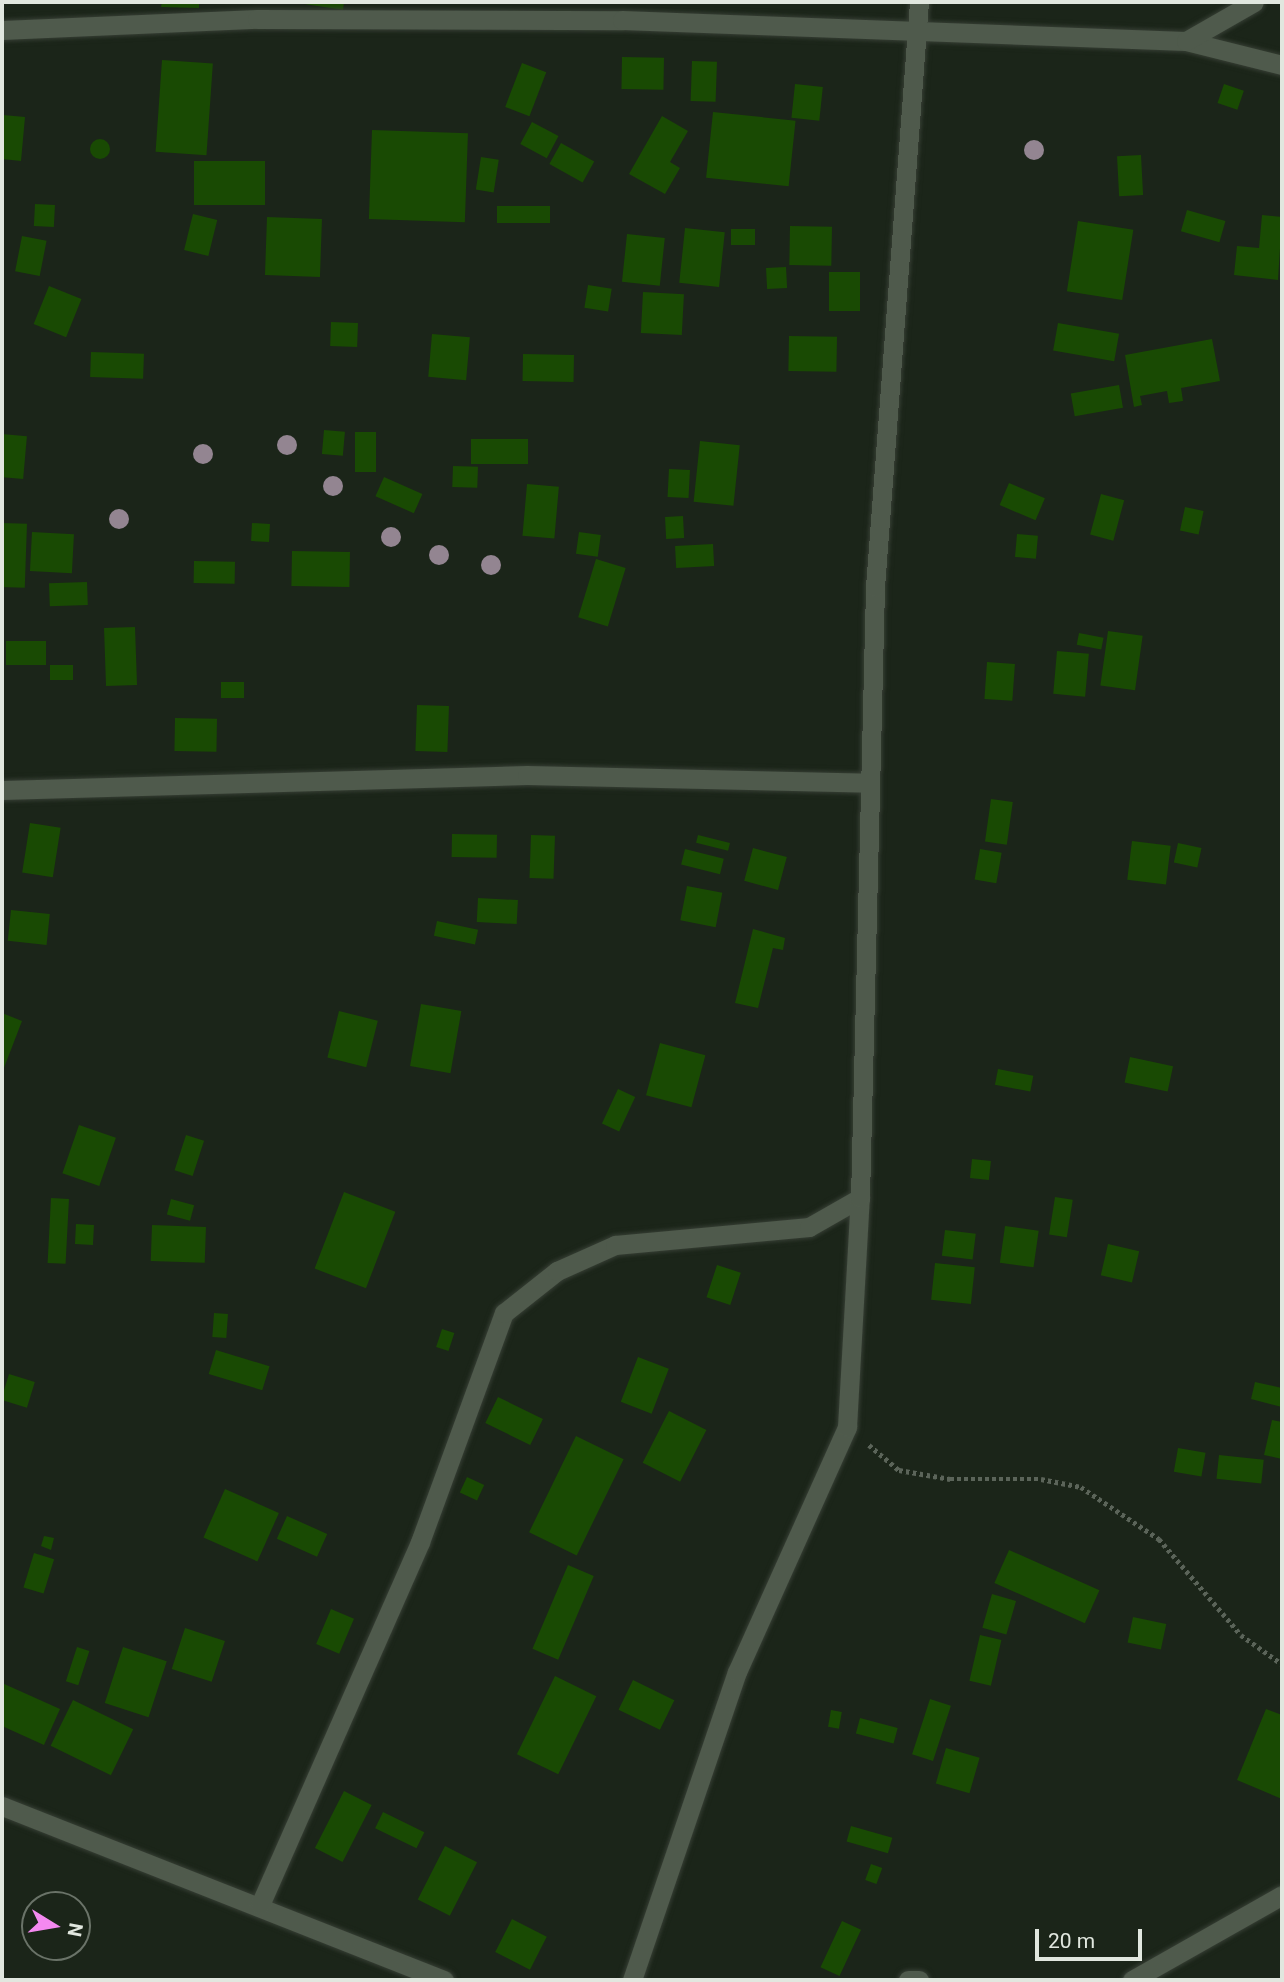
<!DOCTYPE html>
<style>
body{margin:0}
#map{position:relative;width:1284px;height:1982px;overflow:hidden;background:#1b2519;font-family:Roboto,sans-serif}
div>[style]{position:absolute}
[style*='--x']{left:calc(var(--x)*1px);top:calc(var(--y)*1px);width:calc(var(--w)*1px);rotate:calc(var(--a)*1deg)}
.building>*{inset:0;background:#194a03;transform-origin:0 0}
.round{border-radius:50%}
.path>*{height:4.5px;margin-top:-2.25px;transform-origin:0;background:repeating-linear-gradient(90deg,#5b6459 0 3.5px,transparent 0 7px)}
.roads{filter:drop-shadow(0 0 2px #363e34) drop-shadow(0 0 2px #363e34)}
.minor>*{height:19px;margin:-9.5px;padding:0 9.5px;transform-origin:9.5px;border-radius:9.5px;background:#4f5a4c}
.trees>*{width:20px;height:20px;margin:-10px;border-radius:50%;background:#938591}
span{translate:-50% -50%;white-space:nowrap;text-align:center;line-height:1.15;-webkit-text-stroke:5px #1b2519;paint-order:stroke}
.frame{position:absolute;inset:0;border:4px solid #e1e7df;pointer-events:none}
.north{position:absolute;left:21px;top:1891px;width:70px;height:70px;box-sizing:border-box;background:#1b2519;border:2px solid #6a7368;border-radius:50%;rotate:101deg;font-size:19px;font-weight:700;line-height:28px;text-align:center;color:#e1e7df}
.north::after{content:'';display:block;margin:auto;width:24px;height:32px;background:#f489f0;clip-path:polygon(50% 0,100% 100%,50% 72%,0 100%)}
.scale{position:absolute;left:1035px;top:1929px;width:107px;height:32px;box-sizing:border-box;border:4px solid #e1e7df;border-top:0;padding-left:9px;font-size:21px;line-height:24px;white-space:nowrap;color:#e1e7df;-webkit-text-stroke:5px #1b2519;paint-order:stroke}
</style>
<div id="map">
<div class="building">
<i style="clip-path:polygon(162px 2px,199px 2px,199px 8px,161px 7px)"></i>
<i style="clip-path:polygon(292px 2px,344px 2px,343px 10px)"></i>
<i style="left:622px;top:57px;width:42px;height:32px;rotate:1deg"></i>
<i style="left:162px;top:60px;width:51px;height:92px;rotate:4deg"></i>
<i style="left:692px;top:61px;width:25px;height:40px;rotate:2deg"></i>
<i style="left:522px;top:63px;width:26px;height:47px;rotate:21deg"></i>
<i style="left:795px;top:84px;width:28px;height:34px;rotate:6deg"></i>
<i style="left:1224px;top:84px;width:21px;height:20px;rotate:19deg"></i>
<i style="left:713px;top:112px;width:83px;height:66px;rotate:6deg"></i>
<i style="clip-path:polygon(3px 115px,25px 117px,21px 161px,2px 159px)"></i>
<i style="clip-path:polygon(662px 116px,688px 131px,670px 162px,680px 168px,665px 194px,629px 174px)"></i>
<i style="left:532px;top:122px;width:30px;height:25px;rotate:28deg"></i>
<i style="left:372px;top:130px;width:96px;height:89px;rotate:2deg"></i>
<i class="round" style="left:90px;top:139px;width:20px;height:20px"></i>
<i style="left:561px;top:143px;width:38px;height:24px;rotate:29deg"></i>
<i style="left:1141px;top:155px;width:40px;height:24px;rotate:87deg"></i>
<i style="left:481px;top:157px;width:18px;height:33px;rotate:9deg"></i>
<i style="left:265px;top:161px;width:44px;height:71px;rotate:90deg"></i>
<i style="left:35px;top:204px;width:20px;height:22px;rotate:3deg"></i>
<i style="left:497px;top:206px;width:53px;height:17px"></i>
<i style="left:1187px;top:210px;width:40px;height:22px;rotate:16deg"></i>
<i style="left:193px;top:214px;width:25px;height:37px;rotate:14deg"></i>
<i style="clip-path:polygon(1262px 215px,1282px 217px,1278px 280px,1234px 275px,1237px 246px,1259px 248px)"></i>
<i style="left:267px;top:217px;width:55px;height:58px;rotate:2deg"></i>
<i style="left:1078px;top:221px;width:56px;height:71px;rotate:9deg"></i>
<i style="left:790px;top:226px;width:42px;height:39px;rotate:1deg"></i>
<i style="left:685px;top:228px;width:40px;height:55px;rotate:6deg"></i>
<i style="left:731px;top:229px;width:24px;height:16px"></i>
<i style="left:627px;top:234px;width:38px;height:48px;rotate:6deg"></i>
<i style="left:22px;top:236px;width:25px;height:36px;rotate:11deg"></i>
<i style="left:786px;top:267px;width:21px;height:20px;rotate:87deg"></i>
<i style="left:829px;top:272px;width:31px;height:39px"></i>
<i style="left:588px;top:285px;width:24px;height:23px;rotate:9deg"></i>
<i style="left:49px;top:286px;width:35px;height:41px;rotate:22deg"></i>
<i style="left:643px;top:292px;width:41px;height:41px;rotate:3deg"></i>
<i style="left:331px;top:322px;width:27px;height:24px;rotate:2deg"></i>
<i style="left:1058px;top:323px;width:62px;height:28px;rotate:10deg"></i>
<i style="left:432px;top:334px;width:38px;height:43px;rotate:5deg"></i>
<i style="left:789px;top:336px;width:48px;height:35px;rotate:1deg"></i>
<i style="clip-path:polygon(1212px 339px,1220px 381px,1181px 388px,1183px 401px,1169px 403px,1167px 391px,1140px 396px,1142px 405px,1134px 407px,1125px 355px)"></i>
<i style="left:91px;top:352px;width:53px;height:25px;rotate:2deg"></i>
<i style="left:523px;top:354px;width:51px;height:27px;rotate:1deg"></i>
<i style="left:1119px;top:385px;width:23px;height:49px;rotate:80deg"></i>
<i style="left:324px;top:430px;width:21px;height:24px;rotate:5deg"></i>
<i style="left:355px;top:432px;width:21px;height:40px"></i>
<i style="left:2px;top:434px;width:25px;height:43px;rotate:5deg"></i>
<i style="left:471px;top:439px;width:57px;height:25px"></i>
<i style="left:700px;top:441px;width:40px;height:61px;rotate:6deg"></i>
<i style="left:453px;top:466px;width:25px;height:21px;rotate:2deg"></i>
<i style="left:669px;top:469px;width:21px;height:28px;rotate:3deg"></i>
<i style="left:384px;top:477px;width:42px;height:21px;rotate:24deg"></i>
<i style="left:1009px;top:483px;width:39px;height:24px;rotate:23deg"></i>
<i style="left:527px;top:484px;width:32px;height:52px;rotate:5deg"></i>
<i style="left:1101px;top:494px;width:24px;height:42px;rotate:15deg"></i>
<i style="left:1185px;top:507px;width:19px;height:24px;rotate:12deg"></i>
<i style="left:683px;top:516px;width:22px;height:18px;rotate:87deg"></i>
<i style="left:2px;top:523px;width:25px;height:64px;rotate:2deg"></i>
<i style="left:252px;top:523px;width:18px;height:18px;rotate:3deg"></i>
<i style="left:32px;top:532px;width:42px;height:39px;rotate:3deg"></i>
<i style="left:579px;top:532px;width:22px;height:22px;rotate:8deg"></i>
<i style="left:1017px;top:534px;width:21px;height:23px;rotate:5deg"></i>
<i style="left:713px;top:544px;width:22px;height:38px;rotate:87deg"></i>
<i style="left:292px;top:551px;width:58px;height:35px;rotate:1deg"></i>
<i style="left:596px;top:559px;width:31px;height:61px;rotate:17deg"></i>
<i style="left:194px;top:561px;width:41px;height:22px;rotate:1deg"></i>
<i style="left:87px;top:582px;width:23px;height:38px;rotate:88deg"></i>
<i style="left:135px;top:627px;width:58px;height:31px;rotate:88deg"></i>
<i style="left:1108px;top:631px;width:35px;height:55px;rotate:8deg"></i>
<i style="left:1079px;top:633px;width:25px;height:12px;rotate:11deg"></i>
<i style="left:46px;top:641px;width:24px;height:40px;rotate:90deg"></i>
<i style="left:1057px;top:651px;width:32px;height:43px;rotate:5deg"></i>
<i style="left:987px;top:662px;width:28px;height:37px;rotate:4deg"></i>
<i style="left:73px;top:665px;width:15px;height:23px;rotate:90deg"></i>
<i style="left:221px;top:682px;width:23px;height:16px"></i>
<i style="left:417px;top:705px;width:32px;height:46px;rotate:2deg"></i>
<i style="left:175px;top:718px;width:42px;height:33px;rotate:1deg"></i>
<i style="left:991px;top:799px;width:22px;height:43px;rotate:8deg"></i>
<i style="left:30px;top:823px;width:31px;height:50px;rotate:9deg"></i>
<i style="left:452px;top:834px;width:45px;height:23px;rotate:1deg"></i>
<i style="left:531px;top:835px;width:24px;height:43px;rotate:2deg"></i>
<i style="left:698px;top:835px;width:33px;height:8px;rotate:14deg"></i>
<i style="left:1132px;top:841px;width:39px;height:39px;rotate:7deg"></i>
<i style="left:1178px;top:843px;width:24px;height:20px;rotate:12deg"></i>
<i style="left:753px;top:848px;width:35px;height:34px;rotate:15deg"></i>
<i style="left:685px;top:849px;width:40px;height:16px;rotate:14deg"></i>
<i style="left:980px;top:849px;width:22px;height:31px;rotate:10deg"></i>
<i style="left:687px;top:886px;width:36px;height:35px;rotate:11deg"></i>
<i style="left:478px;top:898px;width:40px;height:24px;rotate:3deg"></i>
<i style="left:11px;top:910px;width:39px;height:31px;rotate:6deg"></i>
<i style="left:437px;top:921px;width:42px;height:15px;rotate:12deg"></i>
<i style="clip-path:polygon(753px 929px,785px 938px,783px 950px,773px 948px,758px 1008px,735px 1003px)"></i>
<i style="left:421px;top:1004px;width:41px;height:63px;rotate:10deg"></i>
<i style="left:339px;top:1011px;width:40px;height:48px;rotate:14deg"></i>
<i style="clip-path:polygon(2px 1013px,22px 1021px,2px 1073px)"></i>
<i style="left:660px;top:1043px;width:47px;height:54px;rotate:15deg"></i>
<i style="left:1130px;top:1057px;width:44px;height:26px;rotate:12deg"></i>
<i style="left:998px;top:1069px;width:36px;height:16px;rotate:11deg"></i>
<i style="left:618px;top:1089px;width:19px;height:38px;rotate:25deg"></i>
<i style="left:79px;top:1125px;width:39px;height:51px;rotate:19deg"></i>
<i style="left:186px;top:1135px;width:19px;height:37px;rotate:18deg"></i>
<i style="left:972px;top:1159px;width:19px;height:19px;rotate:6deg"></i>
<i style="left:344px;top:1192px;width:55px;height:82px;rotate:21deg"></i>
<i style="left:1055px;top:1197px;width:18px;height:38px;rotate:9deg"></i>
<i style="left:51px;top:1198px;width:18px;height:65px;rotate:3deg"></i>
<i style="left:171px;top:1199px;width:24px;height:16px;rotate:15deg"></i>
<i style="left:76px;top:1224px;width:18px;height:20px;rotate:3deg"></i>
<i style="left:152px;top:1225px;width:54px;height:36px;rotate:2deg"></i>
<i style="left:1005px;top:1226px;width:34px;height:37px;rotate:8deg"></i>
<i style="left:945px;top:1230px;width:31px;height:26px;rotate:7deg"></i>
<i style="left:1108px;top:1244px;width:32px;height:32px;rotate:13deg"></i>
<i style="left:935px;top:1263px;width:40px;height:37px;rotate:6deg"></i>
<i style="left:717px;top:1265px;width:25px;height:34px;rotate:18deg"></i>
<i style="left:214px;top:1313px;width:14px;height:24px;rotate:4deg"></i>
<i style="left:442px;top:1329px;width:13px;height:19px;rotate:18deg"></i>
<i style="left:216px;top:1350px;width:56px;height:25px;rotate:17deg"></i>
<i style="left:638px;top:1357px;width:33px;height:48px;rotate:21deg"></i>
<i style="left:9px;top:1374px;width:27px;height:27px;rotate:17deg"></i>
<i style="clip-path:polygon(1255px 1382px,1282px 1388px,1282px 1407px,1251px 1399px)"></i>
<i style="left:498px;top:1397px;width:50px;height:29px;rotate:26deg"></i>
<i style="left:669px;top:1411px;width:42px;height:58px;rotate:27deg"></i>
<i style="clip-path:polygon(1272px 1420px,1282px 1422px,1282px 1459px,1264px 1455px)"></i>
<i style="left:576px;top:1436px;width:53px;height:107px;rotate:26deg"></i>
<i style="left:1178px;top:1448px;width:28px;height:24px;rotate:10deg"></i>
<i style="left:1219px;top:1455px;width:45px;height:24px;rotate:6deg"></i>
<i style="left:467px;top:1477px;width:19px;height:17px;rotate:25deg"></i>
<i style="left:225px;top:1489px;width:59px;height:53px;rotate:24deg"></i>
<i style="left:287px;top:1516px;width:44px;height:25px;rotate:24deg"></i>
<i style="clip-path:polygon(44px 1536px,54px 1538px,51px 1550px,41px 1546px)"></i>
<i style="left:1009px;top:1550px;width:99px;height:36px;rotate:24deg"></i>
<i style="left:34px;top:1553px;width:21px;height:36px;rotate:17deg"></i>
<i style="left:568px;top:1565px;width:28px;height:91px;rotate:23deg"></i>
<i style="left:992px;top:1594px;width:25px;height:35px;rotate:16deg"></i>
<i style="left:331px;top:1609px;width:25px;height:38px;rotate:23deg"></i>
<i style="left:1133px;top:1617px;width:34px;height:26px;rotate:12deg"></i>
<i style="left:185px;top:1628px;width:42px;height:43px;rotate:18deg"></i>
<i style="left:980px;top:1635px;width:22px;height:47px;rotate:13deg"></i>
<i style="left:77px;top:1647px;width:13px;height:36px;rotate:18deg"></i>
<i style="left:123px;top:1647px;width:46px;height:59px;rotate:18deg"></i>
<i style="left:555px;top:1676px;width:46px;height:87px;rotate:26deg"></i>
<i style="left:633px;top:1680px;width:46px;height:33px;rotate:26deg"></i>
<i style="clip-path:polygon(2px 1683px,60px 1709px,44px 1745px,2px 1726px)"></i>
<i style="left:930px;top:1699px;width:22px;height:58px;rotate:18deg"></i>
<i style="left:73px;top:1700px;width:67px;height:51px;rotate:26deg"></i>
<i style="clip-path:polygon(1266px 1709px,1282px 1715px,1282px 1799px,1237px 1780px)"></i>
<i style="left:831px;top:1710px;width:11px;height:17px;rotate:10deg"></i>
<i style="left:860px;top:1718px;width:39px;height:16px;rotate:15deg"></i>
<i style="left:946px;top:1748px;width:35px;height:37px;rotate:16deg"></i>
<i style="left:344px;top:1791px;width:31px;height:64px;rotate:27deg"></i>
<i style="left:383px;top:1812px;width:46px;height:18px;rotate:26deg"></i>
<i style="left:851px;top:1826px;width:43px;height:16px;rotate:16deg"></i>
<i style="left:445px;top:1846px;width:36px;height:60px;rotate:27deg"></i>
<i style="left:871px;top:1864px;width:12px;height:17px;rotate:20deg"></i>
<i style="left:512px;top:1919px;width:39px;height:37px;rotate:27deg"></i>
<i style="left:842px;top:1921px;width:21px;height:51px;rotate:25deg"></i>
</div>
<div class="path">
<i style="--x:869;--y:1445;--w:39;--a:40"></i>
<i style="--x:899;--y:1470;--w:52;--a:10"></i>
<i style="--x:950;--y:1479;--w:91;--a:0"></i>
<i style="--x:1041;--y:1479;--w:41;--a:11.3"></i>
<i style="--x:1081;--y:1487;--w:94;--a:33.7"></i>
<i style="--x:1159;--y:1539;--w:126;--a:49.5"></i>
<i style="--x:1241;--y:1635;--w:50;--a:35.3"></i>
</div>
<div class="roads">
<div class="minor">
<i style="--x:2;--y:30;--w:255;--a:-2.5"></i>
<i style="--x:257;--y:19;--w:365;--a:0.2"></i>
<i style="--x:622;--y:20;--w:564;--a:2.13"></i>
<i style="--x:1186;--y:41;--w:99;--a:14"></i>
<i style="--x:1186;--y:41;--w:78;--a:-29.8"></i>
<i style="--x:2;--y:790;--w:525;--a:-1.64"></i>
<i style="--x:527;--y:775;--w:343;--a:1.3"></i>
<i style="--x:2;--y:1806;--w:475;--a:21.5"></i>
<i style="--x:260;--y:1905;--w:397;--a:-66.2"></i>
<i style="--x:420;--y:1542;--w:244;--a:-69.9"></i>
<i style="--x:504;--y:1313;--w:68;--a:-38.4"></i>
<i style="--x:557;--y:1271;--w:64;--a:-24.1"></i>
<i style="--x:615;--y:1245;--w:195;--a:-5.3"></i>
<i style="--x:809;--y:1227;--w:59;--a:-29.6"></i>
<i style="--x:632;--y:1980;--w:325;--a:-71.2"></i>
<i style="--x:737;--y:1672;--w:269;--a:-65.8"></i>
<i style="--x:847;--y:1427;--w:229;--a:-86.8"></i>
<i style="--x:860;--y:1198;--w:611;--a:-88.59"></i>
<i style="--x:875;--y:587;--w:587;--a:-85.7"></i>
<i style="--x:908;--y:1980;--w:11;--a:0"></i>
<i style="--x:1132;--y:1980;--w:172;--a:-29.5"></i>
</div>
</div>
<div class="trees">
<i style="left:1034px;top:150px"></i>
<i style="left:287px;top:445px"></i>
<i style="left:203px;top:454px"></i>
<i style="left:333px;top:486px"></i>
<i style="left:119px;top:519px"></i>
<i style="left:391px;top:537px"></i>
<i style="left:439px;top:555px"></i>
<i style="left:491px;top:565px"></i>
</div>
<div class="frame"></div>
<div class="north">N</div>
<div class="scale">20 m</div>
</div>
